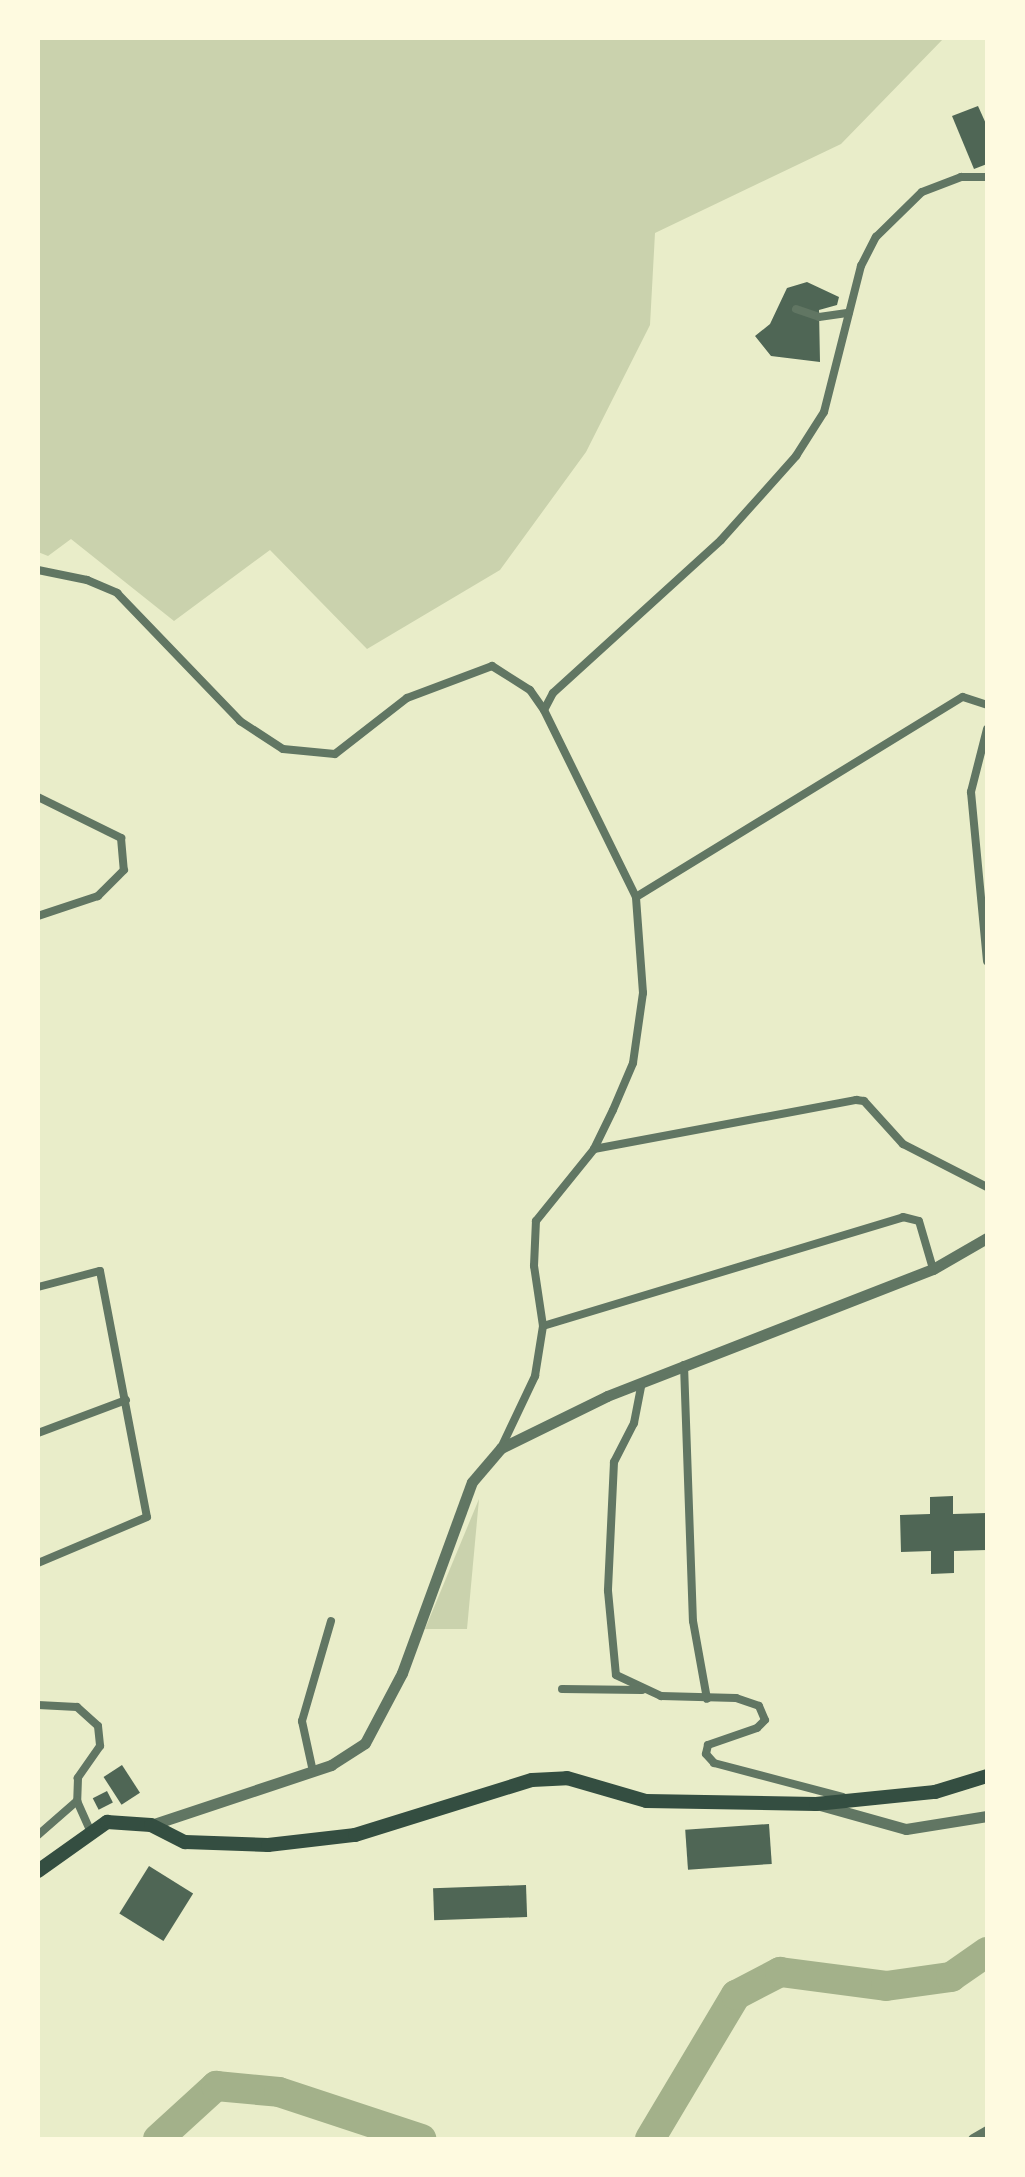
<!DOCTYPE html>
<style>
body{margin:0}
#map{position:relative;width:1025px;height:2177px;overflow:hidden;background:#e9edc9;font-family:Figtree,sans-serif}
div>[style]{position:absolute}
[style*='--x']{left:calc(var(--x)*1px);top:calc(var(--y)*1px);width:calc(var(--w)*1px);rotate:calc(var(--a)*1deg)}
.green>*{inset:0;background:#cad2ad}
.river>*{height:30px;margin:-15px;padding:0 15px;transform-origin:15px;border-radius:15px;background:#a3b18a}
.building>*{inset:0;background:#4f6655;transform-origin:0 0}
.minor>*{height:8px;margin:-4px;padding:0 4px;transform-origin:4px;border-radius:4px;background:#617663}
.tertiary>*{height:11px;margin:-5.5px;padding:0 5.5px;transform-origin:5.5px;border-radius:5.5px;background:#617663}
.primary>*{height:14px;margin:-7px;padding:0 7px;transform-origin:7px;border-radius:7px;background:#344e41}
span{translate:-50% -50%;white-space:nowrap;text-align:center;line-height:1.15;-webkit-text-stroke:7px #fefae0;paint-order:stroke}
.frame{position:absolute;inset:0;border:40px solid #fefae0;pointer-events:none}
</style>
<div id="map">
<div class="green">
<i style="clip-path:polygon(38px 38px,944px 38px,841px 144px,655px 233px,650px 325px,586px 452px,500px 570px,367px 649px,270px 550px,174px 621px,71px 539px,48px 556px,38px 552px)"></i>
<i style="clip-path:polygon(479px 1499px,467px 1629px,425px 1629px)"></i>
</div>
<div class="river">
<i style="--x:158;--y:2139;--w:79;--a:-42.4"></i>
<i style="--x:216;--y:2086;--w:63;--a:5.4"></i>
<i style="--x:279;--y:2092;--w:150;--a:18.3"></i>
<i style="--x:650;--y:2139;--w:168;--a:-59.2"></i>
<i style="--x:736;--y:1995;--w:50;--a:-27.6"></i>
<i style="--x:780;--y:1972;--w:107;--a:7.5"></i>
<i style="--x:886;--y:1986;--w:66;--a:-7.9"></i>
<i style="--x:951;--y:1977;--w:44;--a:-34.8"></i>
</div>
<div class="building">
<i style="clip-path:polygon(978px 106px,987px 126px,987px 164px,974px 169px,952px 116px)"></i>
<i style="clip-path:polygon(807px 282px,839px 297px,837px 305px,819px 310px,820px 362px,771px 356px,755px 336px,770px 324px,787px 288px)"></i>
<i style="clip-path:polygon(953px 1496px,953px 1514px,987px 1513px,987px 1550px,954px 1551px,954px 1573px,931px 1574px,931px 1551px,901px 1552px,900px 1515px,930px 1514px,930px 1497px)"></i>
<i style="left:122px;top:1765px;width:33px;height:22px;rotate:57deg"></i>
<i style="left:107px;top:1791px;width:13px;height:16px;rotate:63deg"></i>
<i style="left:769px;top:1824px;width:40px;height:84px;rotate:86deg"></i>
<i style="left:149px;top:1866px;width:52px;height:56px;rotate:32deg"></i>
<i style="left:526px;top:1885px;width:32px;height:93px;rotate:88deg"></i>
</div>
<div class="minor">
<i style="--x:796;--y:309;--w:24;--a:19"></i>
<i style="--x:819;--y:317;--w:30;--a:-8"></i>
<i style="--x:38;--y:570;--w:50;--a:11.5"></i>
<i style="--x:87;--y:580;--w:33;--a:23"></i>
<i style="--x:117;--y:593;--w:178;--a:46.1"></i>
<i style="--x:240;--y:721;--w:51;--a:33.1"></i>
<i style="--x:283;--y:749;--w:52;--a:5.5"></i>
<i style="--x:335;--y:754;--w:91;--a:-37.9"></i>
<i style="--x:407;--y:698;--w:91;--a:-20.6"></i>
<i style="--x:492;--y:666;--w:45;--a:32.3"></i>
<i style="--x:530;--y:690;--w:24;--a:55"></i>
<i style="--x:987;--y:729;--w:65;--a:104.3"></i>
<i style="--x:971;--y:792;--w:170;--a:84.6"></i>
<i style="--x:38;--y:797;--w:93;--a:26.3"></i>
<i style="--x:121;--y:838;--w:32;--a:85"></i>
<i style="--x:124;--y:870;--w:37;--a:135"></i>
<i style="--x:98;--y:896;--w:63;--a:161.6"></i>
<i style="--x:636;--y:897;--w:383;--a:-31.5"></i>
<i style="--x:963;--y:697;--w:25;--a:18"></i>
<i style="--x:594;--y:1149;--w:267;--a:-10.6"></i>
<i style="--x:856;--y:1100;--w:8;--a:7"></i>
<i style="--x:864;--y:1101;--w:58;--a:47.8"></i>
<i style="--x:903;--y:1144;--w:94;--a:27.1"></i>
<i style="--x:38;--y:1287;--w:64;--a:-14.5"></i>
<i style="--x:100;--y:1271;--w:250;--a:79.2"></i>
<i style="--x:147;--y:1517;--w:118;--a:157.1"></i>
<i style="--x:543;--y:1326;--w:376;--a:-16.8"></i>
<i style="--x:903;--y:1217;--w:16;--a:14"></i>
<i style="--x:919;--y:1221;--w:50;--a:73.7"></i>
<i style="--x:684;--y:1365;--w:256;--a:88"></i>
<i style="--x:693;--y:1621;--w:79;--a:79.8"></i>
<i style="--x:641;--y:1387;--w:37;--a:101"></i>
<i style="--x:634;--y:1423;--w:44;--a:117.1"></i>
<i style="--x:614;--y:1462;--w:129;--a:92.7"></i>
<i style="--x:608;--y:1591;--w:84;--a:84.6"></i>
<i style="--x:616;--y:1675;--w:50;--a:25"></i>
<i style="--x:661;--y:1696;--w:75;--a:1.5"></i>
<i style="--x:736;--y:1698;--w:24;--a:19"></i>
<i style="--x:759;--y:1706;--w:15;--a:67"></i>
<i style="--x:765;--y:1720;--w:11;--a:135"></i>
<i style="--x:757;--y:1728;--w:52;--a:160.9"></i>
<i style="--x:708;--y:1745;--w:9;--a:103"></i>
<i style="--x:706;--y:1754;--w:12;--a:48"></i>
<i style="--x:714;--y:1763;--w:133;--a:14.8"></i>
<i style="--x:38;--y:1433;--w:94;--a:-20.6"></i>
<i style="--x:501;--y:1448;--w:80;--a:-64.7"></i>
<i style="--x:535;--y:1376;--w:51;--a:-80.9"></i>
<i style="--x:543;--y:1326;--w:61;--a:-98.5"></i>
<i style="--x:534;--y:1266;--w:45;--a:-87.5"></i>
<i style="--x:536;--y:1221;--w:92;--a:-51.1"></i>
<i style="--x:594;--y:1149;--w:43;--a:-64"></i>
<i style="--x:613;--y:1110;--w:51;--a:-66.9"></i>
<i style="--x:633;--y:1063;--w:71;--a:-81.9"></i>
<i style="--x:643;--y:993;--w:96;--a:-94.2"></i>
<i style="--x:636;--y:897;--w:208;--a:-116.2"></i>
<i style="--x:544;--y:710;--w:19;--a:-62"></i>
<i style="--x:553;--y:693;--w:227;--a:-42.3"></i>
<i style="--x:721;--y:540;--w:113;--a:-48.2"></i>
<i style="--x:796;--y:456;--w:52;--a:-57.5"></i>
<i style="--x:824;--y:412;--w:151;--a:-75.8"></i>
<i style="--x:861;--y:266;--w:33;--a:-63"></i>
<i style="--x:876;--y:237;--w:64;--a:-44.4"></i>
<i style="--x:922;--y:192;--w:42;--a:-21"></i>
<i style="--x:961;--y:177;--w:26;--a:0"></i>
<i style="--x:562;--y:1689;--w:80;--a:0.7"></i>
<i style="--x:38;--y:1705;--w:39;--a:3"></i>
<i style="--x:77;--y:1707;--w:28;--a:42"></i>
<i style="--x:98;--y:1726;--w:20;--a:84"></i>
<i style="--x:100;--y:1746;--w:39;--a:125"></i>
<i style="--x:78;--y:1778;--w:23;--a:92"></i>
<i style="--x:77;--y:1801;--w:32;--a:66"></i>
<i style="--x:312;--y:1767;--w:47;--a:-102.3"></i>
<i style="--x:302;--y:1721;--w:104;--a:-73.8"></i>
<i style="--x:38;--y:1835;--w:52;--a:-41.1"></i>
</div>
<div class="tertiary">
<i style="--x:820;--y:1805;--w:89;--a:15.6"></i>
<i style="--x:906;--y:1829;--w:82;--a:-9.1"></i>
<i style="--x:151;--y:1825;--w:190;--a:-18.4"></i>
<i style="--x:331;--y:1765;--w:40;--a:-32.9"></i>
<i style="--x:365;--y:1743;--w:79;--a:-62.1"></i>
<i style="--x:402;--y:1673;--w:203;--a:-69.9"></i>
<i style="--x:472;--y:1482;--w:45;--a:-49.5"></i>
<i style="--x:501;--y:1448;--w:118;--a:-26.1"></i>
<i style="--x:607;--y:1396;--w:350;--a:-21.3"></i>
<i style="--x:933;--y:1269;--w:62;--a:-29.9"></i>
<i style="--x:973;--y:2139;--w:16;--a:-30"></i>
</div>
<div class="primary">
<i style="--x:38;--y:1871;--w:85;--a:-35.4"></i>
<i style="--x:107;--y:1822;--w:44;--a:3.9"></i>
<i style="--x:151;--y:1825;--w:38;--a:27"></i>
<i style="--x:185;--y:1842;--w:83;--a:2.1"></i>
<i style="--x:268;--y:1845;--w:88;--a:-6.6"></i>
<i style="--x:355;--y:1835;--w:185;--a:-17.3"></i>
<i style="--x:532;--y:1780;--w:35;--a:-3"></i>
<i style="--x:567;--y:1778;--w:82;--a:16.2"></i>
<i style="--x:646;--y:1801;--w:170;--a:1"></i>
<i style="--x:816;--y:1804;--w:120;--a:-5.8"></i>
<i style="--x:935;--y:1792;--w:54;--a:-17.1"></i>
</div>
<div class="frame"></div>
</div>
